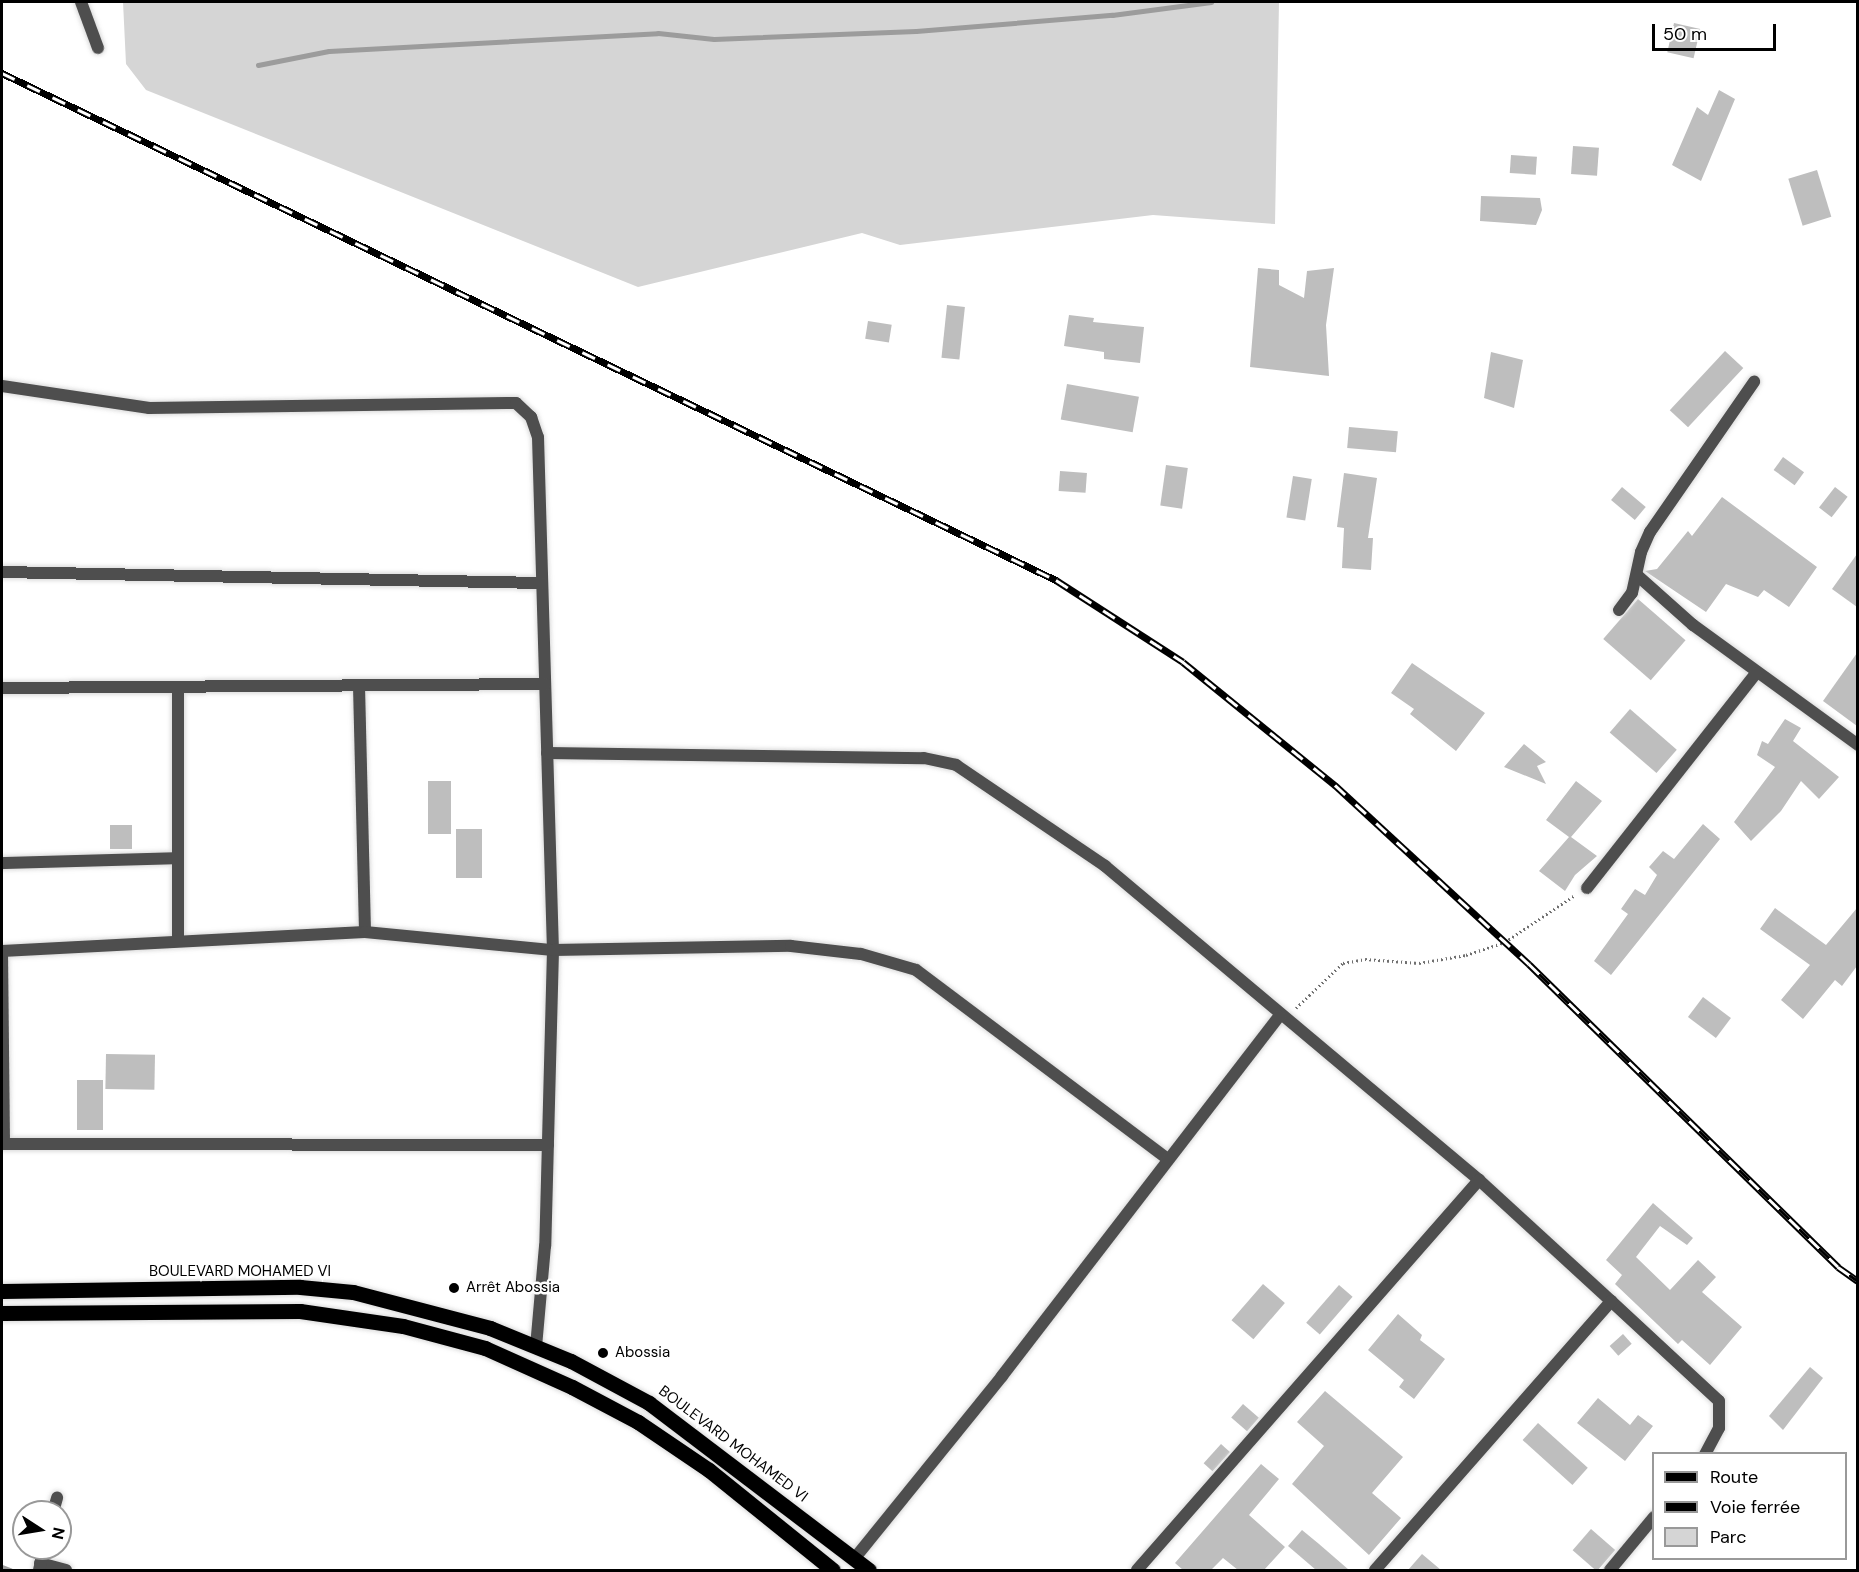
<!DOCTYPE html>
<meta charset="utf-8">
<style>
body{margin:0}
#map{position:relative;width:1859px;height:1572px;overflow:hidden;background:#fff;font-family:"DM Sans",sans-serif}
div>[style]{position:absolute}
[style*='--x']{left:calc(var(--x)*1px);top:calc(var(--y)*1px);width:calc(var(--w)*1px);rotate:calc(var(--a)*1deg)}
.green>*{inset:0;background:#d5d5d5}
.stream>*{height:5px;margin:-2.5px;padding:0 2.5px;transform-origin:2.5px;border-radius:2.5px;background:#9c9c9c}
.building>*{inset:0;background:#bebebe;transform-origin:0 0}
.path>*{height:3px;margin-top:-1.5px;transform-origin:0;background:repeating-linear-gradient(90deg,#707070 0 1.5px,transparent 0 4.5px)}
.roads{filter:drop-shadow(0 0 2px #dbdbdb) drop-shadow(0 0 2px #dbdbdb)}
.street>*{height:12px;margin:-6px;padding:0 6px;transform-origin:6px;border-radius:6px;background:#4e4e4e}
.primary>*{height:15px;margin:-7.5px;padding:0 7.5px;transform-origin:7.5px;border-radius:7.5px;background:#000}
.rail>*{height:7px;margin-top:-3.5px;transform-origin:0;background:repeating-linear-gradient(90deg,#fff 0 14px,#000 0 28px);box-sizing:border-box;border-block:2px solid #000}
.dots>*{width:16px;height:16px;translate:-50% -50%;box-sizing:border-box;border:3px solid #fff;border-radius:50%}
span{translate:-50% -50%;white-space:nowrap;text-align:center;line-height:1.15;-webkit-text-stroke:5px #fff;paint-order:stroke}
.street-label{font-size:15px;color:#000}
.poi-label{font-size:15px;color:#000}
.left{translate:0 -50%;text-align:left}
.frame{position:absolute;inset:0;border:3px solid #000;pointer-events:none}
.legend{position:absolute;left:1652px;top:1452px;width:195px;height:108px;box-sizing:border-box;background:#fff;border:2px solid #999;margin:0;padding:8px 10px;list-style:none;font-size:18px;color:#000}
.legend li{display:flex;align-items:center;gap:12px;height:30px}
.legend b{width:30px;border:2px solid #999}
.north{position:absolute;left:12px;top:1500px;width:60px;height:60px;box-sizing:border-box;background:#fff;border:2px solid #999;border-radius:50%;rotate:102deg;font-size:16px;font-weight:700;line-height:24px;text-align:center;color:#000}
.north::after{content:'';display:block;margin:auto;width:21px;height:27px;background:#000;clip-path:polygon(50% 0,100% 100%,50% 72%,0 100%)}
.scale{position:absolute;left:1652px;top:24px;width:124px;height:27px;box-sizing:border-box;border:3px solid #000;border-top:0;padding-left:8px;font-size:18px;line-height:21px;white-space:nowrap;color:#000;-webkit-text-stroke:4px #fff;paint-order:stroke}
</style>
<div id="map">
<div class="green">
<i style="clip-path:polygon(123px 2px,1279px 2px,1275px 224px,1153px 215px,900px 245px,862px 233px,638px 287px,146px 90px,126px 64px)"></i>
</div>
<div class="stream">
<i style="--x:258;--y:65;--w:72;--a:-11.2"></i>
<i style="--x:329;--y:51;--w:329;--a:-3.1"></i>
<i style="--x:658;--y:33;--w:56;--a:6.1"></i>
<i style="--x:714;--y:39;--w:202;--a:-2.3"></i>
<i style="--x:916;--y:31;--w:197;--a:-4.7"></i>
<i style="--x:1112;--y:15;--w:100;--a:-7.5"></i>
<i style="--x:2;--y:1567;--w:9;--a:21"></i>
</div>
<div class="building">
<i style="left:1674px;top:23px;width:27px;height:30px;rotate:13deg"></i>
<i style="clip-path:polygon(1719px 90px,1735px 99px,1701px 181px,1672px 165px,1697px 107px,1708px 115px)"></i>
<i style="left:1573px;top:146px;width:26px;height:28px;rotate:4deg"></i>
<i style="left:1511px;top:155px;width:26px;height:18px;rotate:4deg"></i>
<i style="left:1817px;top:170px;width:49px;height:30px;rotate:73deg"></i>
<i style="clip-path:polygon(1481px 196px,1540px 198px,1542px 210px,1536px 225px,1480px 221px)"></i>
<i style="clip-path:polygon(1258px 268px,1279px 270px,1279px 285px,1304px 298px,1307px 271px,1334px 268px,1326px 325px,1329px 376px,1250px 367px)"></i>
<i style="left:947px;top:305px;width:18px;height:53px;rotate:6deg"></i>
<i style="clip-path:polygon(1069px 315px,1094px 318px,1093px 322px,1144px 327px,1140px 363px,1104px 359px,1104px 352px,1064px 346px)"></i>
<i style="left:868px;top:321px;width:24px;height:18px;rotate:9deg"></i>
<i style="left:1725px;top:351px;width:25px;height:81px;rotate:43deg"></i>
<i style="clip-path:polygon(1491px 352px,1523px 360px,1514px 408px,1484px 398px)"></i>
<i style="left:1067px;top:384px;width:73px;height:36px;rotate:10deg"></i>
<i style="left:1349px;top:427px;width:49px;height:21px;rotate:5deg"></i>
<i style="left:1783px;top:457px;width:26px;height:16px;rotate:36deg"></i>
<i style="left:1166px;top:465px;width:22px;height:41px;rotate:8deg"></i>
<i style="left:1060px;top:471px;width:27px;height:20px;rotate:4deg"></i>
<i style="clip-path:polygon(1344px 473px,1377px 478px,1368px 538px,1373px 538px,1371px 570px,1342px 568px,1344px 528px,1337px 527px)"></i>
<i style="left:1293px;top:476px;width:19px;height:42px;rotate:9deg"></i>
<i style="left:1622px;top:487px;width:31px;height:17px;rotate:40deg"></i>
<i style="left:1835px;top:487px;width:16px;height:26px;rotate:38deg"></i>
<i style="clip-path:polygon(1722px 497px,1817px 567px,1789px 607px,1764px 590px,1758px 597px,1726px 584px,1706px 612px,1645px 571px,1657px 569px,1688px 531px,1692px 536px)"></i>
<i style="clip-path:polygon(1857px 554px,1857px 607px,1832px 589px)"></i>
<i style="left:1638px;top:599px;width:63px;height:53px;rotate:41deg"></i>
<i style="clip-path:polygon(1857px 653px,1857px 726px,1823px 701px)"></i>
<i style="clip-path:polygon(1412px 663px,1485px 713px,1456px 751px,1410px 714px,1414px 709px,1391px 693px)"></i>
<i style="left:1630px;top:709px;width:62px;height:31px;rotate:41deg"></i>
<i style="clip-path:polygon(1785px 719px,1801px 728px,1793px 741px,1839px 777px,1819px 799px,1801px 781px,1781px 811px,1751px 841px,1734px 822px,1775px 767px,1757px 755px,1762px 741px,1768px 744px)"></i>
<i style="clip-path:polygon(1524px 744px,1546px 762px,1537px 766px,1546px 784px,1504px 767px)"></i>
<i style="left:428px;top:781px;width:23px;height:53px"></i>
<i style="clip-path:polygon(1576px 781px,1602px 801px,1571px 837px,1597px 856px,1575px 875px,1565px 891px,1539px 871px,1569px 837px,1546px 820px)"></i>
<i style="clip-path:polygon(1703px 824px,1720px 839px,1611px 975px,1594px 961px,1628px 914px,1621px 909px,1635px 889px,1645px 895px,1657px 875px,1649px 867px,1663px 851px,1674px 859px)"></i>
<i style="left:110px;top:825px;width:22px;height:24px"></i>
<i style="left:456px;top:829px;width:26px;height:49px"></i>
<i style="clip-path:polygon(1775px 908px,1826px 945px,1857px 908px,1857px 966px,1842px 986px,1835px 980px,1803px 1019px,1781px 1000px,1810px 965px,1760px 929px)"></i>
<i style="left:1703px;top:997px;width:35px;height:25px;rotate:37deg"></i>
<i style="left:106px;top:1054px;width:49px;height:35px;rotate:1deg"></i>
<i style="left:77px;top:1080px;width:26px;height:50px"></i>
<i style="clip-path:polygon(1653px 1203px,1693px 1238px,1687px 1245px,1660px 1226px,1636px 1257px,1670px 1290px,1698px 1260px,1716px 1277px,1702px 1292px,1742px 1327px,1710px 1365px,1682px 1340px,1678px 1344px,1615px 1284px,1622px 1275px,1606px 1260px)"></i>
<i style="left:1263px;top:1284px;width:29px;height:48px;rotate:41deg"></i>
<i style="left:1339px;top:1285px;width:18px;height:50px;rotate:41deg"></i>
<i style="clip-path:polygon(1398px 1314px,1422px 1335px,1420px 1340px,1445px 1359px,1414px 1399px,1399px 1387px,1404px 1380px,1368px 1350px)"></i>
<i style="left:1623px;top:1334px;width:13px;height:18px;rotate:48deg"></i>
<i style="clip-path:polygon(1810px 1367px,1823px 1378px,1783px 1430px,1769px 1416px)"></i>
<i style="clip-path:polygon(1325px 1391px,1403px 1457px,1372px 1493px,1401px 1518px,1369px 1555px,1292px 1484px,1324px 1446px,1297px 1422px)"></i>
<i style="clip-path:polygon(1598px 1398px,1630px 1425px,1638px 1415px,1653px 1426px,1625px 1461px,1577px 1423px)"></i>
<i style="left:1243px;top:1404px;width:21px;height:18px;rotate:41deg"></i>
<i style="left:1538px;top:1423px;width:67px;height:23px;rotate:42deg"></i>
<i style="left:1221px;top:1444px;width:12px;height:26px;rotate:42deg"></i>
<i style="clip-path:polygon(1261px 1464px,1279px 1479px,1249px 1515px,1285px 1547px,1264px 1570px,1238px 1570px,1223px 1558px,1211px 1570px,1183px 1570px,1175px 1563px)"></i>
<i style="left:1591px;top:1529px;width:32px;height:28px;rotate:41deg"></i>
<i style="clip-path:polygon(1302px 1530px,1319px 1544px,1349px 1570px,1316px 1570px,1288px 1546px)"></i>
<i style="clip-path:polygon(1422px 1554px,1441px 1570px,1408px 1570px)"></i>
</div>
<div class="path">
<i style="--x:1296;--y:1008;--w:65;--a:-43.8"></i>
<i style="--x:1343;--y:963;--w:22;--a:-10"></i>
<i style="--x:1365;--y:959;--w:54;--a:4.2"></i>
<i style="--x:1419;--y:963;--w:48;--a:-9.7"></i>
<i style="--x:1466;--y:955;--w:41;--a:-18.4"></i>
<i style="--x:1505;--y:942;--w:84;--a:-33.9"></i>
</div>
<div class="roads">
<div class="street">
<i style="--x:81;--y:2;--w:49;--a:69.7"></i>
<i style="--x:2;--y:386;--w:149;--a:8.5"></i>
<i style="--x:149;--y:408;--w:367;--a:-0.8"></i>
<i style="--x:516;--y:403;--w:21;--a:43"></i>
<i style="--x:531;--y:417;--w:21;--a:71"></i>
<i style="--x:538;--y:437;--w:513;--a:88.33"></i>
<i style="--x:553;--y:950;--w:296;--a:91.5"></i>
<i style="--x:545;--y:1246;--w:101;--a:95.1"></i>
<i style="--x:2;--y:572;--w:540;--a:1.17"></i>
<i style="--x:1638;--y:576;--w:74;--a:41.7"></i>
<i style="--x:1693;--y:625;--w:204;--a:36"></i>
<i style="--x:1619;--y:610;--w:21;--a:-53"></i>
<i style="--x:1632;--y:593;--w:42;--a:-77.6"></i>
<i style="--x:1641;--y:552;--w:22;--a:-66"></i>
<i style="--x:1650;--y:532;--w:183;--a:-55.3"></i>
<i style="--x:359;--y:686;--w:246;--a:88.6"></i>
<i style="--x:2;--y:688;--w:543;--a:-0.42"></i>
<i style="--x:547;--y:753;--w:377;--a:0.8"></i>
<i style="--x:924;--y:758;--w:33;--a:12"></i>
<i style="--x:956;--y:765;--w:180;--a:34.1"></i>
<i style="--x:1105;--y:866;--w:488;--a:40"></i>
<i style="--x:1479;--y:1180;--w:179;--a:42.5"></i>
<i style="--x:1611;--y:1301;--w:147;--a:42.8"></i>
<i style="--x:1719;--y:1401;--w:27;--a:90"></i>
<i style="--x:1719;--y:1428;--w:30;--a:118"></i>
<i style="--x:2;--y:863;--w:175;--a:-1.6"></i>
<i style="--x:1587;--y:888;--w:273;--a:-51.8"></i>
<i style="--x:178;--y:941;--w:253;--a:-90"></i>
<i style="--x:2;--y:951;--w:363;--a:-3"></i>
<i style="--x:365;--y:932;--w:189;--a:5.5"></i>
<i style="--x:553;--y:950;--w:238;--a:-1"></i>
<i style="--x:791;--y:946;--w:70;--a:6.5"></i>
<i style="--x:861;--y:954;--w:57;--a:16.2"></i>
<i style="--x:916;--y:970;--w:315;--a:36.9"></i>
<i style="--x:2;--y:951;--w:193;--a:89.4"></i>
<i style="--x:2;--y:1144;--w:546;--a:0.1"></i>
<i style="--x:53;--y:1512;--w:15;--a:-74"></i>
<i style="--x:854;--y:1559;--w:235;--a:-51"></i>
<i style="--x:1002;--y:1376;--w:454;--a:-52.4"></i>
<i style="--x:40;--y:1563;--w:27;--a:15"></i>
<i style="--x:39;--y:1570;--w:23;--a:-77"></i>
<i style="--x:1137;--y:1570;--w:519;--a:-48.75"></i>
<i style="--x:1375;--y:1570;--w:358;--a:-48.7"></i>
<i style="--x:1610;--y:1570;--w:69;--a:-50.3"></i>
</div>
<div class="primary">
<i style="--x:2;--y:1291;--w:298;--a:-0.8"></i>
<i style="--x:300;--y:1287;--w:53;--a:5.4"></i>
<i style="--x:353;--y:1292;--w:142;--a:14.7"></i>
<i style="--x:490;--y:1328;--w:87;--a:22.2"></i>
<i style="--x:571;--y:1361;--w:89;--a:28.3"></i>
<i style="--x:649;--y:1403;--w:276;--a:37.2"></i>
<i style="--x:2;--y:1313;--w:298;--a:-0.4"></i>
<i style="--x:300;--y:1311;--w:104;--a:8.3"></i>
<i style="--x:403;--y:1326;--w:85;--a:15"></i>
<i style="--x:485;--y:1348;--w:95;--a:24.1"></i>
<i style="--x:572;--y:1387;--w:75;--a:27.9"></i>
<i style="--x:638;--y:1422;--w:86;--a:34.1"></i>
<i style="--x:709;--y:1470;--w:159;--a:38.9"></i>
</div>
</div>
<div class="rail">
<i style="--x:2;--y:73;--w:1170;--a:25.69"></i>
<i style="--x:1056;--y:580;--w:151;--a:32.8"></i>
<i style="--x:1183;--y:662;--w:196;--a:39"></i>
<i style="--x:1335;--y:785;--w:264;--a:42.7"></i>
<i style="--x:1529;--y:964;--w:433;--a:44.4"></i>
<i style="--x:1838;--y:1267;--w:24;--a:35"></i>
</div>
<div class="dots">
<i style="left:454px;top:1288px;background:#000"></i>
<i style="left:603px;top:1353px;background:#000"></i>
</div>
<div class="street-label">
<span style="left:240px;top:1272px">BOULEVARD MOHAMED VI</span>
<span style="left:733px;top:1444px;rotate:37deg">BOULEVARD MOHAMED VI</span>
</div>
<div class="poi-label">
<span class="left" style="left:466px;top:1288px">Arrêt Abossia</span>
<span class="left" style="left:615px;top:1353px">Abossia</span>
</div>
<div class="frame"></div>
<ul class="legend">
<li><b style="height:8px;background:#000"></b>Route</li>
<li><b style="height:8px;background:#000"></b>Voie ferrée</li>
<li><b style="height:16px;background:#d5d5d5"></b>Parc</li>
</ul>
<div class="north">N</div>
<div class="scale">50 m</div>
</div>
